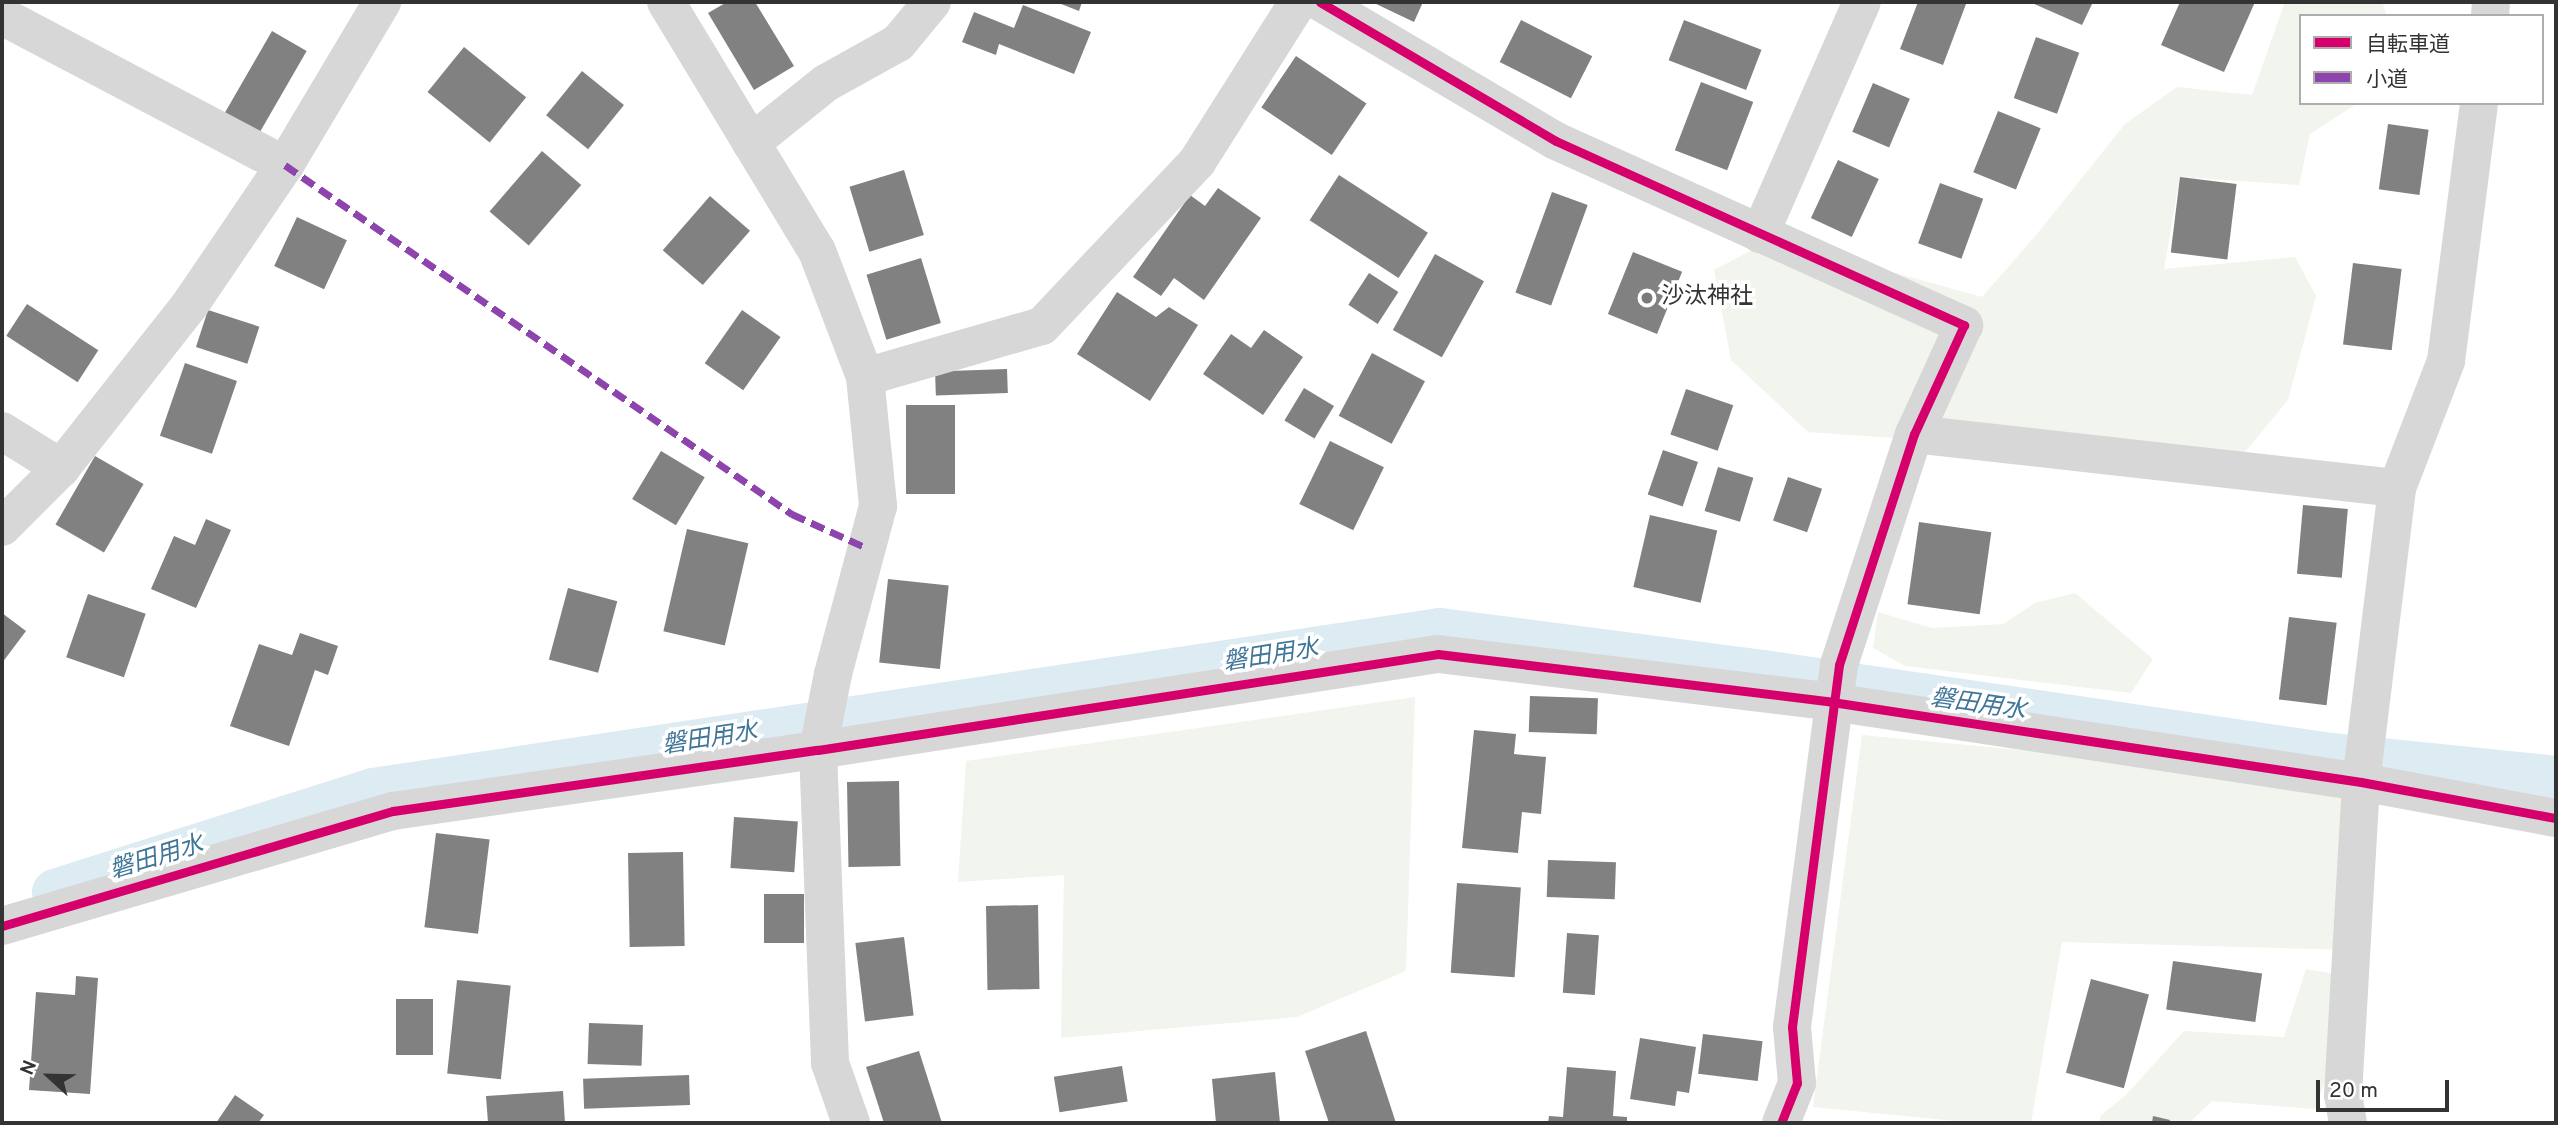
<!DOCTYPE html>
<meta charset="utf-8">
<style>
body{margin:0}
#map{position:relative;width:2558px;height:1125px;overflow:hidden;background:#fff;font-family:Overpass,"Noto Sans JP",sans-serif}
div>[style]{position:absolute}
[style*='--x']{left:calc(var(--x)*1px);top:calc(var(--y)*1px);width:calc(var(--w)*1px);rotate:calc(var(--a)*1deg)}
.green>*{inset:0;background:#f1f5ed}
.canal>*{height:46px;margin:-23px;padding:0 23px;transform-origin:23px;border-radius:23px;background:#ddebf3}
.building>*{inset:0;background:#818181;transform-origin:0 0}
.street>*{height:38px;margin:-19px;padding:0 19px;transform-origin:19px;border-radius:19px;background:#d7d7d7}
.quiet>*{height:7px;margin-top:-3.5px;transform-origin:0;background:repeating-linear-gradient(90deg,#8e44ad 0 14px,transparent 0 21px)}
.cycleway>*{height:9px;margin:-4.5px;padding:0 4.5px;transform-origin:4.5px;border-radius:4.5px;background:#d6006c}
.dots>*{width:19px;height:19px;translate:-50% -50%;box-sizing:border-box;border:4px solid #fff;border-radius:50%}
span{translate:-50% -50%;white-space:nowrap;text-align:center;line-height:1.15;-webkit-text-stroke:7px #fff;paint-order:stroke}
.poi-label{font-size:23px;color:#333}
.left{translate:0 -50%;text-align:left}
.water-label{font-size:24px;color:#3f7597;font-style:italic}
.frame{position:absolute;inset:0;border:4px solid #333;pointer-events:none}
.legend{position:absolute;left:2299px;top:14px;width:245px;height:91px;box-sizing:border-box;background:#fff;border:2px solid #adadad;margin:0;padding:9px 12px;list-style:none;font-size:21px;color:#333}
.legend li{display:flex;align-items:center;gap:14px;height:35px}
.legend b{width:35px;border:2px solid #adadad}
.north{position:absolute;left:14px;top:1041px;width:70px;height:70px;-webkit-text-stroke:5px #fff;paint-order:stroke;rotate:292deg;font-size:19px;font-weight:700;line-height:28px;text-align:center;color:#333}
.north::after{content:'';display:block;margin:auto;width:24px;height:32px;background:#333;clip-path:polygon(50% 0,100% 100%,50% 72%,0 100%)}
.scale{position:absolute;left:2316px;top:1080px;width:133px;height:32px;box-sizing:border-box;border:4px solid #333;border-top:0;padding-left:9px;font-size:21px;line-height:24px;white-space:nowrap;color:#333;-webkit-text-stroke:5px #fff;paint-order:stroke}
</style>
<div id="map">
<div class="green">
<i style="clip-path:polygon(2285px 2px,2382px 2px,2387px 16px,2301px 16px,2301px 103px,2358px 103px,2310px 134px,2299px 185px,2180px 177px,2164px 269px,2295px 257px,2316px 296px,2288px 400px,2231px 469px,2050px 449px,1808px 432px,1731px 360px,1714px 270px,1773px 239px,1982px 297px,2037px 234px,2125px 124px,2177px 87px,2252px 95px)"></i>
<i style="clip-path:polygon(2075px 593px,2153px 659px,2131px 693px,1905px 666px,1873px 648px,1878px 612px,1932px 628px,2003px 624px,2035px 603px)"></i>
<i style="clip-path:polygon(1415px 697px,1406px 971px,1297px 1017px,1061px 1038px,1064px 875px,958px 882px,966px 761px)"></i>
<i style="clip-path:polygon(1862px 735px,2361px 782px,2352px 950px,2062px 942px,2031px 1123px,1976px 1123px,1813px 1107px)"></i>
<i style="clip-path:polygon(2306px 969px,2350px 976px,2347px 1022px,2315px 1109px,2212px 1101px,2189px 1123px,2099px 1123px,2101px 1115px,2125px 1096px,2184px 1031px,2284px 1037px)"></i>
</div>
<div class="canal">
<i style="--x:55;--y:892;--w:334;--a:-17.6"></i>
<i style="--x:373;--y:791;--w:1079;--a:-8.53"></i>
<i style="--x:1440;--y:631;--w:326;--a:7.4"></i>
<i style="--x:1763;--y:673;--w:574;--a:8.31"></i>
<i style="--x:2331;--y:756;--w:226;--a:5.8"></i>
</div>
<div class="building">
<i style="clip-path:polygon(727px 2px,755px 2px,794px 66px,754px 90px,708px 13px)"></i>
<i style="clip-path:polygon(1056px 2px,1082px 2px,1079px 11px)"></i>
<i style="clip-path:polygon(1372px 2px,1423px 2px,1414px 22px)"></i>
<i style="clip-path:polygon(1918px 2px,1966px 4px,1943px 65px,1900px 49px)"></i>
<i style="clip-path:polygon(2030px 2px,2093px 2px,2082px 25px)"></i>
<i style="clip-path:polygon(2180px 2px,2255px 2px,2224px 72px,2161px 45px)"></i>
<i style="clip-path:polygon(1023px 5px,1091px 32px,1074px 74px,999px 44px,996px 55px,962px 42px,974px 12px,1014px 28px)"></i>
<i style="left:1521px;top:20px;width:80px;height:47px;rotate:27deg"></i>
<i style="left:1684px;top:20px;width:83px;height:43px;rotate:21deg"></i>
<i style="left:272px;top:31px;width:40px;height:94px;rotate:30deg"></i>
<i style="left:2036px;top:37px;width:46px;height:65px;rotate:20deg"></i>
<i style="left:464px;top:47px;width:80px;height:58px;rotate:39deg"></i>
<i style="left:1296px;top:56px;width:85px;height:62px;rotate:34deg"></i>
<i style="left:582px;top:71px;width:54px;height:57px;rotate:39deg"></i>
<i style="left:1701px;top:82px;width:56px;height:73px;rotate:21deg"></i>
<i style="left:1873px;top:83px;width:40px;height:53px;rotate:23deg"></i>
<i style="left:1998px;top:111px;width:46px;height:66px;rotate:22deg"></i>
<i style="left:2388px;top:124px;width:41px;height:66px;rotate:8deg"></i>
<i style="left:542px;top:151px;width:52px;height:80px;rotate:41deg"></i>
<i style="left:1838px;top:160px;width:45px;height:64px;rotate:25deg"></i>
<i style="left:904px;top:170px;width:68px;height:57px;rotate:73deg"></i>
<i style="left:1339px;top:175px;width:106px;height:54px;rotate:33deg"></i>
<i style="left:2180px;top:177px;width:57px;height:76px;rotate:7deg"></i>
<i style="left:1940px;top:183px;width:46px;height:64px;rotate:20deg"></i>
<i style="clip-path:polygon(1218px 188px,1261px 218px,1204px 300px,1174px 278px,1161px 296px,1133px 277px,1190px 195px,1205px 206px)"></i>
<i style="left:1552px;top:192px;width:38px;height:107px;rotate:20deg"></i>
<i style="left:710px;top:196px;width:53px;height:72px;rotate:41deg"></i>
<i style="left:297px;top:217px;width:55px;height:54px;rotate:25deg"></i>
<i style="left:1633px;top:252px;width:53px;height:67px;rotate:22deg"></i>
<i style="left:1435px;top:254px;width:56px;height:87px;rotate:29deg"></i>
<i style="left:921px;top:258px;width:68px;height:57px;rotate:73deg"></i>
<i style="left:2353px;top:263px;width:49px;height:82px;rotate:7deg"></i>
<i style="left:1369px;top:273px;width:35px;height:38px;rotate:33deg"></i>
<i style="clip-path:polygon(1117px 292px,1156px 317px,1169px 307px,1198px 325px,1150px 401px,1077px 354px)"></i>
<i style="left:27px;top:304px;width:85px;height:38px;rotate:33deg"></i>
<i style="left:208px;top:310px;width:54px;height:39px;rotate:18deg"></i>
<i style="left:742px;top:310px;width:47px;height:65px;rotate:35deg"></i>
<i style="clip-path:polygon(1264px 330px,1303px 357px,1263px 415px,1203px 374px,1231px 334px,1251px 348px)"></i>
<i style="left:1372px;top:353px;width:60px;height:71px;rotate:28deg"></i>
<i style="left:185px;top:363px;width:55px;height:77px;rotate:19deg"></i>
<i style="left:1007px;top:369px;width:24px;height:72px;rotate:88deg"></i>
<i style="left:1304px;top:388px;width:35px;height:38px;rotate:31deg"></i>
<i style="left:1686px;top:389px;width:50px;height:48px;rotate:19deg"></i>
<i style="left:906px;top:405px;width:49px;height:89px"></i>
<i style="left:1330px;top:441px;width:60px;height:70px;rotate:26deg"></i>
<i style="left:1663px;top:450px;width:37px;height:47px;rotate:19deg"></i>
<i style="left:661px;top:451px;width:51px;height:56px;rotate:31deg"></i>
<i style="left:95px;top:456px;width:56px;height:79px;rotate:30deg"></i>
<i style="left:1718px;top:467px;width:37px;height:46px;rotate:17deg"></i>
<i style="left:1788px;top:477px;width:36px;height:46px;rotate:19deg"></i>
<i style="left:2303px;top:505px;width:45px;height:69px;rotate:5deg"></i>
<i style="left:1650px;top:515px;width:69px;height:74px;rotate:13deg"></i>
<i style="clip-path:polygon(206px 519px,231px 530px,196px 608px,151px 589px,174px 536px,195px 545px)"></i>
<i style="left:1919px;top:522px;width:73px;height:83px;rotate:8deg"></i>
<i style="left:687px;top:529px;width:63px;height:105px;rotate:13deg"></i>
<i style="left:888px;top:579px;width:61px;height:84px;rotate:6deg"></i>
<i style="left:568px;top:588px;width:51px;height:74px;rotate:15deg"></i>
<i style="left:88px;top:594px;width:61px;height:67px;rotate:19deg"></i>
<i style="clip-path:polygon(2px 613px,26px 631px,2px 663px)"></i>
<i style="left:2289px;top:617px;width:48px;height:83px;rotate:7deg"></i>
<i style="clip-path:polygon(300px 633px,338px 646px,328px 675px,315px 670px,289px 746px,230px 726px,259px 644px,292px 655px)"></i>
<i style="left:1530px;top:696px;width:68px;height:36px;rotate:2deg"></i>
<i style="clip-path:polygon(1474px 730px,1516px 734px,1514px 754px,1546px 757px,1541px 814px,1522px 812px,1518px 853px,1462px 848px)"></i>
<i style="left:899px;top:781px;width:85px;height:52px;rotate:89deg"></i>
<i style="left:734px;top:817px;width:64px;height:51px;rotate:4deg"></i>
<i style="left:436px;top:833px;width:54px;height:95px;rotate:7deg"></i>
<i style="left:683px;top:852px;width:94px;height:55px;rotate:89deg"></i>
<i style="left:1548px;top:860px;width:68px;height:37px;rotate:2deg"></i>
<i style="left:1457px;top:883px;width:64px;height:90px;rotate:4deg"></i>
<i style="left:804px;top:894px;width:49px;height:40px;rotate:90deg"></i>
<i style="left:1038px;top:905px;width:84px;height:52px;rotate:89deg"></i>
<i style="left:1567px;top:933px;width:32px;height:60px;rotate:4deg"></i>
<i style="left:904px;top:937px;width:79px;height:49px;rotate:83deg"></i>
<i style="left:2173px;top:961px;width:90px;height:49px;rotate:8deg"></i>
<i style="clip-path:polygon(76px 976px,98px 978px,90px 1094px,29px 1090px,36px 992px,75px 995px)"></i>
<i style="left:2091px;top:979px;width:60px;height:97px;rotate:15deg"></i>
<i style="left:457px;top:980px;width:54px;height:94px;rotate:6deg"></i>
<i style="left:396px;top:999px;width:37px;height:56px"></i>
<i style="left:589px;top:1023px;width:54px;height:41px;rotate:2deg"></i>
<i style="clip-path:polygon(1366px 1031px,1396px 1123px,1329px 1123px,1305px 1051px)"></i>
<i style="left:1703px;top:1034px;width:60px;height:40px;rotate:7deg"></i>
<i style="clip-path:polygon(1640px 1038px,1696px 1047px,1689px 1093px,1677px 1091px,1675px 1106px,1630px 1099px)"></i>
<i style="clip-path:polygon(919px 1051px,942px 1123px,884px 1123px,866px 1067px)"></i>
<i style="left:1122px;top:1066px;width:36px;height:69px;rotate:81deg"></i>
<i style="clip-path:polygon(1567px 1067px,1616px 1071px,1613px 1116px,1627px 1117px,1627px 1123px,1548px 1123px,1549px 1116px,1563px 1117px)"></i>
<i style="clip-path:polygon(1275px 1072px,1280px 1123px,1216px 1123px,1212px 1079px)"></i>
<i style="left:689px;top:1075px;width:30px;height:106px;rotate:88deg"></i>
<i style="clip-path:polygon(563px 1091px,565px 1123px,488px 1123px,486px 1096px)"></i>
<i style="clip-path:polygon(235px 1095px,264px 1115px,258px 1123px,216px 1123px)"></i>
<i style="clip-path:polygon(2153px 1116px,2170px 1120px,2169px 1123px,2152px 1123px)"></i>
</div>
<div class="street">
<i style="--x:666;--y:2;--w:291;--a:58.8"></i>
<i style="--x:817;--y:251;--w:135;--a:69.1"></i>
<i style="--x:865;--y:377;--w:130;--a:84.2"></i>
<i style="--x:878;--y:506;--w:174;--a:105"></i>
<i style="--x:833;--y:674;--w:77;--a:101.2"></i>
<i style="--x:818;--y:750;--w:313;--a:87.8"></i>
<i style="--x:830;--y:1063;--w:64;--a:70.7"></i>
<i style="--x:1320;--y:2;--w:274;--a:30.5"></i>
<i style="--x:1556;--y:141;--w:448;--a:24.3"></i>
<i style="--x:1964;--y:325;--w:120;--a:114.6"></i>
<i style="--x:1914;--y:434;--w:243;--a:108"></i>
<i style="--x:1839;--y:665;--w:365;--a:97.4"></i>
<i style="--x:1792;--y:1027;--w:56;--a:84.9"></i>
<i style="--x:1797;--y:1083;--w:43;--a:111.8"></i>
<i style="--x:2;--y:16;--w:320;--a:27.8"></i>
<i style="--x:2490;--y:16;--w:14;--a:-86"></i>
<i style="--x:751;--y:143;--w:96;--a:-38.7"></i>
<i style="--x:826;--y:83;--w:82;--a:-29.1"></i>
<i style="--x:898;--y:43;--w:53;--a:-50.3"></i>
<i style="--x:1760;--y:234;--w:253;--a:-66.3"></i>
<i style="--x:865;--y:377;--w:184;--a:-16.1"></i>
<i style="--x:1042;--y:326;--w:226;--a:-46.6"></i>
<i style="--x:1197;--y:162;--w:189;--a:-57.7"></i>
<i style="--x:2;--y:431;--w:70;--a:32.1"></i>
<i style="--x:1914;--y:434;--w:486;--a:6.4"></i>
<i style="--x:2;--y:527;--w:83;--a:-45"></i>
<i style="--x:61;--y:468;--w:206;--a:-51.7"></i>
<i style="--x:189;--y:306;--w:171;--a:-55.8"></i>
<i style="--x:285;--y:165;--w:190;--a:-59.2"></i>
<i style="--x:2;--y:926;--w:408;--a:-16.4"></i>
<i style="--x:393;--y:811;--w:429;--a:-8.2"></i>
<i style="--x:818;--y:750;--w:627;--a:-8.8"></i>
<i style="--x:1438;--y:654;--w:397;--a:6.9"></i>
<i style="--x:1832;--y:702;--w:535;--a:8.6"></i>
<i style="--x:2361;--y:782;--w:198;--a:10.5"></i>
<i style="--x:2348;--y:1123;--w:28;--a:-100"></i>
<i style="--x:2343;--y:1095;--w:314;--a:-86.7"></i>
<i style="--x:2361;--y:782;--w:296;--a:-83"></i>
<i style="--x:2397;--y:488;--w:136;--a:-68.9"></i>
<i style="--x:2446;--y:361;--w:260;--a:-82.7"></i>
</div>
<div class="quiet">
<i style="--x:285;--y:165;--w:616;--a:34.54"></i>
<i style="--x:792;--y:514;--w:82;--a:24.4"></i>
</div>
<div class="cycleway">
<i style="--x:1320;--y:2;--w:274;--a:30.5"></i>
<i style="--x:1556;--y:141;--w:448;--a:24.3"></i>
<i style="--x:1964;--y:325;--w:120;--a:114.6"></i>
<i style="--x:1914;--y:434;--w:243;--a:108"></i>
<i style="--x:1839;--y:665;--w:365;--a:97.4"></i>
<i style="--x:1792;--y:1027;--w:56;--a:84.9"></i>
<i style="--x:1797;--y:1083;--w:43;--a:111.8"></i>
<i style="--x:2;--y:926;--w:408;--a:-16.4"></i>
<i style="--x:393;--y:811;--w:429;--a:-8.2"></i>
<i style="--x:818;--y:750;--w:627;--a:-8.8"></i>
<i style="--x:1438;--y:654;--w:397;--a:6.9"></i>
<i style="--x:1832;--y:702;--w:535;--a:8.6"></i>
<i style="--x:2361;--y:782;--w:198;--a:10.5"></i>
</div>
<div class="dots">
<i style="left:1647px;top:298px;background:#7a7a7a"></i>
</div>
<div class="poi-label">
<span class="left" style="left:1661px;top:298px">沙汰神社</span>
</div>
<div class="water-label">
<span style="left:1271px;top:657px;rotate:-9deg">磐田用水</span>
<span style="left:1978px;top:706px;rotate:8deg">磐田用水</span>
<span style="left:710px;top:740px;rotate:-9deg">磐田用水</span>
<span style="left:157px;top:859px;rotate:-17deg">磐田用水</span>
</div>
<div class="frame"></div>
<ul class="legend">
<li><b style="height:9px;background:#d6006c"></b>自転車道</li>
<li><b style="height:9px;background:#8e44ad"></b>小道</li>
</ul>
<div class="north">N</div>
<div class="scale">20 m</div>
</div>
